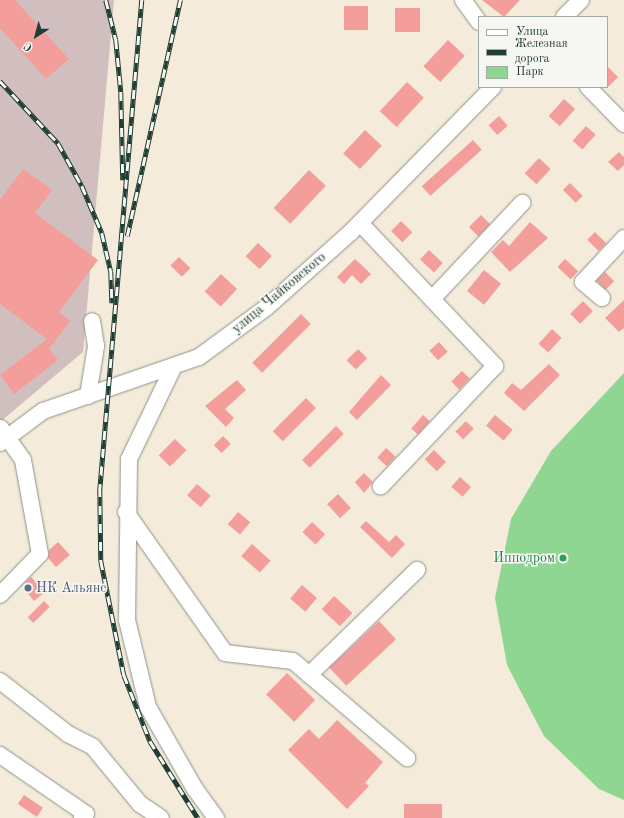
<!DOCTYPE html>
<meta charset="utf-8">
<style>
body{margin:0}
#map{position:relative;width:624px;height:818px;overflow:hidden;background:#f4ebda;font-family:"Old Standard TT",serif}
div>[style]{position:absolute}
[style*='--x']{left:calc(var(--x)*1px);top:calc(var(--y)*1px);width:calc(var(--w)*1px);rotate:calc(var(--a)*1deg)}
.industrial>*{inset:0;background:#d1bfbf}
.green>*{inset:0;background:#8ed691}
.building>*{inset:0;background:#f39e9b;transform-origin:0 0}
.roads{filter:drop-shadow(0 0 1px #8a9487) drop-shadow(0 0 1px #8a9487)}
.minor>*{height:16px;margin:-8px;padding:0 8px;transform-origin:8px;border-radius:8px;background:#fff}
.rail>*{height:4.5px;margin-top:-2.25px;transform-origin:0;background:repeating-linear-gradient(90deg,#f6f6f2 0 9px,#1f3d34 0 18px);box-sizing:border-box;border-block:1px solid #1f3d34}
.dots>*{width:11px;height:11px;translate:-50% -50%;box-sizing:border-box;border:2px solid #f6f6f2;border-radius:50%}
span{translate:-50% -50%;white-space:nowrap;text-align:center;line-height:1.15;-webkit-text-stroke:3px #f6f6f2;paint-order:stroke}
.street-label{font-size:14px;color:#1f3d34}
.leisure-label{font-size:14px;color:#27864d}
.right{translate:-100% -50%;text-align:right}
.service-label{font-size:14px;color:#4e5e75}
.left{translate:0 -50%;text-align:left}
.legend{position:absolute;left:478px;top:16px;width:130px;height:72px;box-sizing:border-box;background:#f6f6f2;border:1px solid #a0aca6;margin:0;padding:5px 7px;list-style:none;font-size:12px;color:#1f3d34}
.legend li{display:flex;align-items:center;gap:8px;height:20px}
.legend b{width:20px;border:1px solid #a0aca6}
.north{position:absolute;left:16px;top:16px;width:40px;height:40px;-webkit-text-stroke:3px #f6f6f2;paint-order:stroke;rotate:216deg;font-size:11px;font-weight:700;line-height:16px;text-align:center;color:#1f3d34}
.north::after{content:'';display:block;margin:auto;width:14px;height:18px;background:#1f3d34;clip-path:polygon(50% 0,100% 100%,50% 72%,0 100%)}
</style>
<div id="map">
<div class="industrial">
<i style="clip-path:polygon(0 0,114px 0,83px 352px,0 422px)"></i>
</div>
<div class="green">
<i style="clip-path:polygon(624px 373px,624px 800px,599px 789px,544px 736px,507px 665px,495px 598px,511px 519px,551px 451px)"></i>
</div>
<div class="building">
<i style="clip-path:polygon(0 0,15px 0,69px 59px,46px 79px,0 28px)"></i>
<i style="clip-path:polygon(482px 0,520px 0,504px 17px)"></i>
<i style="left:344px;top:6px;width:24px;height:24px"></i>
<i style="left:395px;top:8px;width:25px;height:24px"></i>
<i style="left:448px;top:40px;width:23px;height:36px;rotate:43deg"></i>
<i style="clip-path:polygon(607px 66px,618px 77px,607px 88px)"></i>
<i style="left:407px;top:82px;width:23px;height:40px;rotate:43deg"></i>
<i style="left:564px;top:99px;width:15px;height:23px;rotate:42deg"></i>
<i style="left:499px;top:116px;width:13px;height:14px;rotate:48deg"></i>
<i style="left:586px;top:126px;width:13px;height:20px;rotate:42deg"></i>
<i style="left:365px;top:130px;width:23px;height:32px;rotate:43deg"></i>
<i style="left:473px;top:140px;width:13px;height:69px;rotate:48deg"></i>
<i style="clip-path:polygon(619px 152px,624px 157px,624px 165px,618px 171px,608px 162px)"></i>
<i style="left:539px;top:158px;width:16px;height:21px;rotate:43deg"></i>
<i style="clip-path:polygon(23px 169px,52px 190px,35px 213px,98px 260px,59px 312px,70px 321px,49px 349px,58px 360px,14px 394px,0 375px,47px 339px,0 304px,0 200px)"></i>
<i style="left:309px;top:170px;width:23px;height:52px;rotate:43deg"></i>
<i style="left:570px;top:183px;width:18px;height:10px;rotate:45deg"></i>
<i style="left:481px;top:215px;width:13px;height:17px;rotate:45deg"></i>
<i style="left:401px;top:221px;width:16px;height:14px;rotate:45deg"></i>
<i style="clip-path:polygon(530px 222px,548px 238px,510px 272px,491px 252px,503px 240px,509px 246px)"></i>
<i style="left:595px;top:232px;width:16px;height:11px;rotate:45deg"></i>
<i style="left:258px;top:243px;width:19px;height:18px;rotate:43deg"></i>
<i style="left:429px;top:250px;width:19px;height:13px;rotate:43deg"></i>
<i style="left:179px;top:257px;width:16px;height:12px;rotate:45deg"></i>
<i style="clip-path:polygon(355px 259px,371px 274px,361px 284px,352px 275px,344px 284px,337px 277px)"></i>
<i style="left:565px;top:259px;width:18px;height:11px;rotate:43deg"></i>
<i style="left:484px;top:270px;width:22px;height:27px;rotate:39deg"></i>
<i style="left:605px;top:272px;width:13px;height:12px;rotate:45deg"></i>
<i style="left:221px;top:274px;width:22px;height:24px;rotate:43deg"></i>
<i style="clip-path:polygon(624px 300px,624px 328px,619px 332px,605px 318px)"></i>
<i style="left:583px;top:301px;width:14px;height:18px;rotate:45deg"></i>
<i style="left:301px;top:314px;width:14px;height:69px;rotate:45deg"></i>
<i style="left:552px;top:329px;width:13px;height:20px;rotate:42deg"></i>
<i style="left:439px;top:342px;width:13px;height:13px;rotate:48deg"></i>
<i style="left:358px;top:349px;width:13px;height:16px;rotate:45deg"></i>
<i style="clip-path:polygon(549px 364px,560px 375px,524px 411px,504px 393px,512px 383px,521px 390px)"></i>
<i style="left:462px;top:371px;width:11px;height:15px;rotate:45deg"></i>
<i style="clip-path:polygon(381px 375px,391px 385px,357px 420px,349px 412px)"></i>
<i style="clip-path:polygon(237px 380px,246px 390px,225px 409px,234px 418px,226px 427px,205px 406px)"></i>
<i style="left:306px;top:398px;width:14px;height:47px;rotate:45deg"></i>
<i style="left:423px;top:415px;width:9px;height:18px;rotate:41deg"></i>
<i style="left:495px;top:415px;width:23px;height:14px;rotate:40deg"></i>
<i style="left:466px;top:421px;width:11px;height:15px;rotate:45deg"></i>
<i style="left:336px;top:426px;width:11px;height:48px;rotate:45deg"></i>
<i style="left:223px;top:436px;width:11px;height:13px;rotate:45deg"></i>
<i style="left:175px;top:439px;width:16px;height:23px;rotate:45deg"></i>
<i style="left:386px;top:448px;width:13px;height:13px;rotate:42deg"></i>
<i style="left:434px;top:450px;width:17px;height:13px;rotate:45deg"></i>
<i style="clip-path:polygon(364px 473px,373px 482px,364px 493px,355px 482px)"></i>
<i style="left:460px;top:477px;width:15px;height:13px;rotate:42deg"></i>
<i style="left:197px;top:484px;width:18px;height:15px;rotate:41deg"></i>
<i style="left:338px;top:494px;width:19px;height:15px;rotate:47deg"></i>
<i style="left:238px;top:512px;width:16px;height:16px;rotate:40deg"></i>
<i style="clip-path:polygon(366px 521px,389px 542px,396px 535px,405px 544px,392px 558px,360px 527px)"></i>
<i style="left:312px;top:522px;width:18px;height:14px;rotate:43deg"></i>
<i style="clip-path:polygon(58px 542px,70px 555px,56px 567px,48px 558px,49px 550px)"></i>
<i style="left:252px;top:544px;width:25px;height:16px;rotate:42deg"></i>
<i style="clip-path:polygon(31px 577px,45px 592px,34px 601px,22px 586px)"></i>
<i style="left:302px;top:585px;width:20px;height:18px;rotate:41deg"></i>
<i style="left:334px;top:596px;width:25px;height:18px;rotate:43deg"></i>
<i style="left:44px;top:601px;width:8px;height:23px;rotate:45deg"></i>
<i style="left:379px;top:621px;width:25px;height:68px;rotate:47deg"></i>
<i style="left:287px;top:673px;width:39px;height:30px;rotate:44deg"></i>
<i style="clip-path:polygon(337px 720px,383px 762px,365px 783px,369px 786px,347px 809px,288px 750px,309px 729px,319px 739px)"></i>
<i style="left:24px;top:795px;width:23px;height:11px;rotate:34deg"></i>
<i style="left:404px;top:804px;width:38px;height:14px"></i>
</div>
<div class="roads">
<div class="minor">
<i style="--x:463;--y:0;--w:27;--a:54"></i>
<i style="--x:564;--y:17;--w:24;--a:-45"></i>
<i style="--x:588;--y:87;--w:52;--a:45.8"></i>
<i style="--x:360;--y:223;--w:197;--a:46.6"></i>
<i style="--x:495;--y:366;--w:166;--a:133.5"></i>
<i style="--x:602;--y:298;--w:25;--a:-140"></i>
<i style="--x:583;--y:282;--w:60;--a:-47"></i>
<i style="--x:432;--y:299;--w:132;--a:-46.8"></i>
<i style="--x:174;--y:366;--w:103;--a:115.8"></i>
<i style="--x:129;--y:459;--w:161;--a:90.7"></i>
<i style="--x:127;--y:620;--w:89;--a:76.4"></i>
<i style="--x:148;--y:707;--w:95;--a:60.2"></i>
<i style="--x:195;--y:789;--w:36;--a:54"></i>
<i style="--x:88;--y:396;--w:51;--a:-80.9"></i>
<i style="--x:96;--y:346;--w:25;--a:-99"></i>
<i style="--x:0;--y:443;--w:54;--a:-36.7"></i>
<i style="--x:43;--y:411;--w:165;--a:-19.1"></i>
<i style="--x:199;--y:357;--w:84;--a:-36.3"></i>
<i style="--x:267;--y:307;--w:113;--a:-41.8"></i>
<i style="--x:351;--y:232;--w:203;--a:-45.6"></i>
<i style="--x:126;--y:512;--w:172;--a:54.9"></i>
<i style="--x:225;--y:653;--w:68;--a:6.7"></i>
<i style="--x:293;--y:661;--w:150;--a:40.4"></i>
<i style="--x:0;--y:595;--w:57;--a:-45.7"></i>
<i style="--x:40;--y:554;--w:96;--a:-100.3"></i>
<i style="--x:23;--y:460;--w:39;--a:-125"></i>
<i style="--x:309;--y:675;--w:151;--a:-44.2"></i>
<i style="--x:0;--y:681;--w:86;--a:37.9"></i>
<i style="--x:68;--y:734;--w:28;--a:27"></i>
<i style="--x:93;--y:747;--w:74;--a:50.5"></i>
<i style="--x:140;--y:804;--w:25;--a:34"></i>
<i style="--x:0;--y:755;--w:104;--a:34.5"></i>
<i style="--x:86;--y:814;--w:6;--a:135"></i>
</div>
</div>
<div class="rail">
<i style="--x:106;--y:0;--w:41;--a:76"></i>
<i style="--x:116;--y:40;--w:52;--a:84.5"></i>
<i style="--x:121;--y:92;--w:88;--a:88.7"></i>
<i style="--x:142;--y:0;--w:490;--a:94.9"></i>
<i style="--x:100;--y:488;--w:73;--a:89.2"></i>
<i style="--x:101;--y:561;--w:116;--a:78.6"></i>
<i style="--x:124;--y:675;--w:71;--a:68.5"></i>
<i style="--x:150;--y:741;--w:91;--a:58.1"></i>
<i style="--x:0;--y:81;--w:85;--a:46.9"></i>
<i style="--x:58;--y:143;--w:49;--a:60.8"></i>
<i style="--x:82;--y:186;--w:51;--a:66.9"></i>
<i style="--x:102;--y:233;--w:39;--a:77"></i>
<i style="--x:111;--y:271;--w:32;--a:88"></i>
<i style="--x:127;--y:236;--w:242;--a:-77.3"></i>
</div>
<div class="dots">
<i style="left:563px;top:558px;background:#2e9e5b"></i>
<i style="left:28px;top:588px;background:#5c6f8a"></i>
</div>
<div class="street-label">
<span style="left:279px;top:293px;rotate:-40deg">улица Чайковского</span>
</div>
<div class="leisure-label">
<span class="right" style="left:555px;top:558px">Ипподром</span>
</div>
<div class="service-label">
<span class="left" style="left:36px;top:588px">НК Альянс</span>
</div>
<ul class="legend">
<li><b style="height:5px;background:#fff"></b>Улица</li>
<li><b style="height:5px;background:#1f3d34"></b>Железная дорога</li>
<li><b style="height:11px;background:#8ed691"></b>Парк</li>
</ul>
<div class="north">С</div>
</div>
